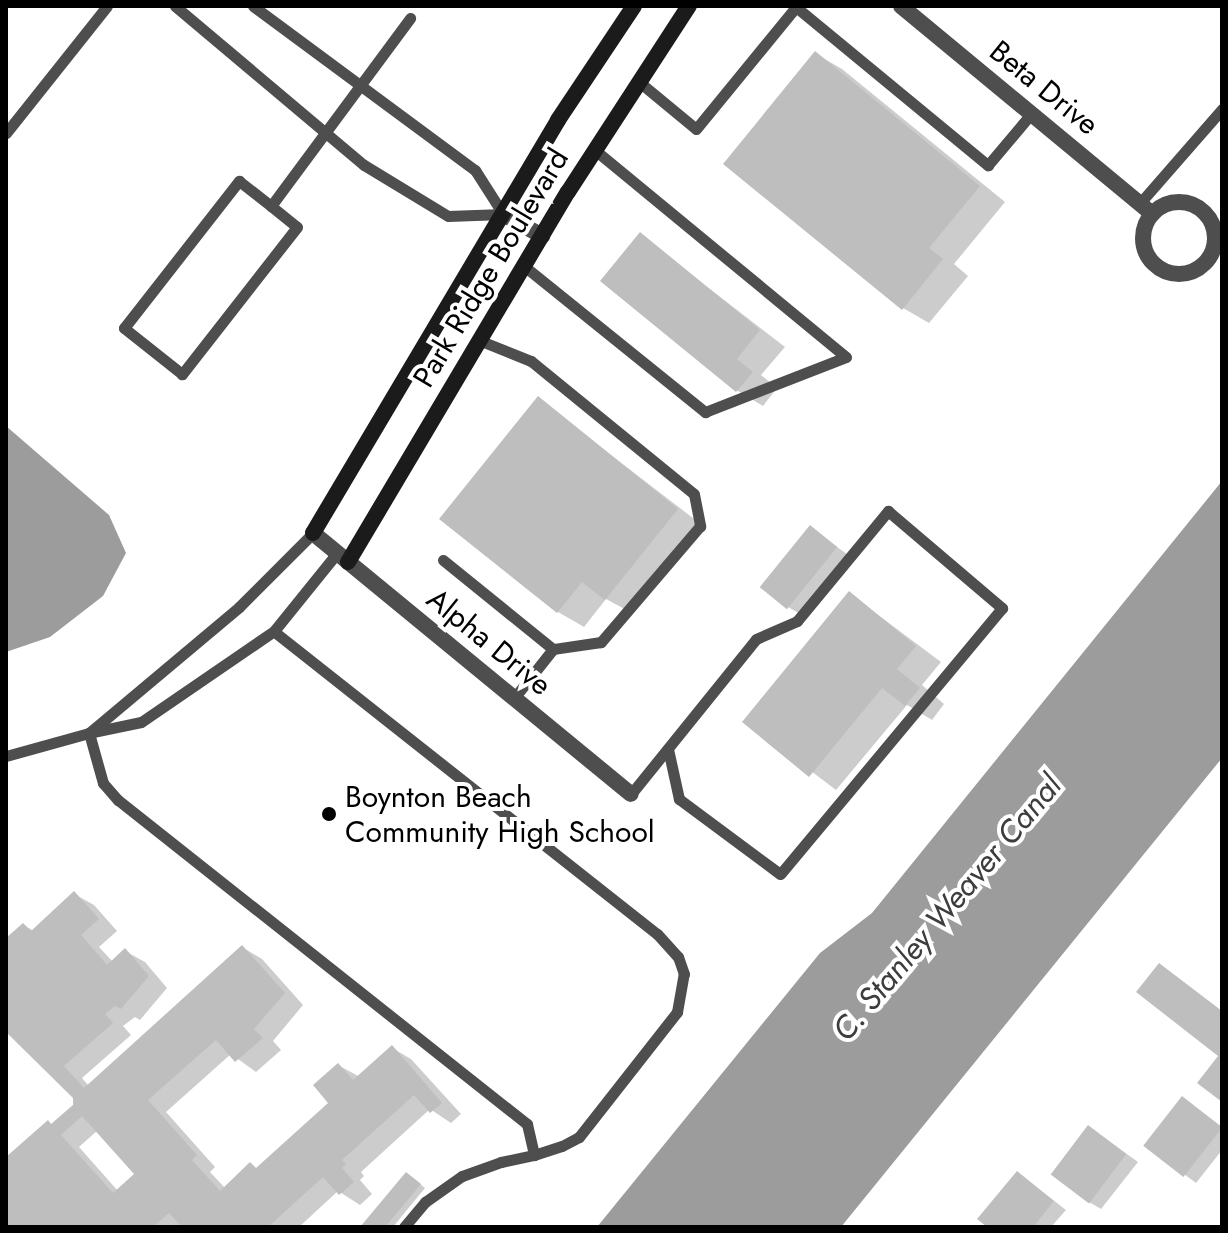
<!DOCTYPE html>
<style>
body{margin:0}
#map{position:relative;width:1228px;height:1233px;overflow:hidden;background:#fff;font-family:Jost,sans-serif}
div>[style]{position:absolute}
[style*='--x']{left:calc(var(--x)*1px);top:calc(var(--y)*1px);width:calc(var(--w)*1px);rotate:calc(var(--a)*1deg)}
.water>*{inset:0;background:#9c9c9c}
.shadow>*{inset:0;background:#0003}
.building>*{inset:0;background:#bebebe;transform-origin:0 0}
.lane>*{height:11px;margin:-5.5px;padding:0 5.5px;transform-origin:5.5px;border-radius:5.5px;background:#4e4e4e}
.street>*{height:16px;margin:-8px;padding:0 8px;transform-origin:8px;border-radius:8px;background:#4e4e4e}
.street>.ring{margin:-8px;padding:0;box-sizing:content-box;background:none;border:16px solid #4e4e4e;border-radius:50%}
.secondary>*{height:16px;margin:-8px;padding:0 8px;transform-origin:8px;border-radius:8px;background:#1b1b1b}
.dots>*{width:22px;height:22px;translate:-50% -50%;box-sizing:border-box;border:4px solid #fff;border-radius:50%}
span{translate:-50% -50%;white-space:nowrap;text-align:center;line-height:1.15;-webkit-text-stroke:8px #fff;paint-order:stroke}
.street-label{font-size:30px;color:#000}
.poi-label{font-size:30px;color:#000}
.left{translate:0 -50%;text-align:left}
.water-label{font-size:32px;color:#3d3d3d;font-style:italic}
.frame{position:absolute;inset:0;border:8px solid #000;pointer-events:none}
</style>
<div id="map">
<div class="water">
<i style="clip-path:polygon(6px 426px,109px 515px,126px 553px,103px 596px,50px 637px,6px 652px)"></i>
<i style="clip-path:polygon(1222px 481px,1222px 758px,841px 1227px,597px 1227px,820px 953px,872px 913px)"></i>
</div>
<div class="shadow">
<i style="clip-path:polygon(816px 54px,842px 69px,1005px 202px,954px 264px,968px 276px,929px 323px,903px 308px)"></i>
<i style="clip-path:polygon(640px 235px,785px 347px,761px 375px,777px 388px,763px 406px,738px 391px,602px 281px)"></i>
<i style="clip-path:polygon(538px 399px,702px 525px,632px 613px,606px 599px,584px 627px,558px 612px)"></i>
<i style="clip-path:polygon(811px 528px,855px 560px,807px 618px,788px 607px)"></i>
<i style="clip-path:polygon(850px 594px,941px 662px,922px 685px,944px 704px,932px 720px,907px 705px,836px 790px,745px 721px)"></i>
<i style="clip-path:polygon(evenodd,74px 894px,94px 905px,117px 931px,99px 947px,113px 962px,125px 951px,145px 962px,167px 988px,140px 1020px,135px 1017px,123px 1026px,131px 1035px,82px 1078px,89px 1086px,242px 947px,262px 959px,303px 1005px,273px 1041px,281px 1050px,256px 1072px,231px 1054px,166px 1112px,215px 1167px,210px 1172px,225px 1188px,258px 1169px,331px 1103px,338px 1065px,358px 1076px,392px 1048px,411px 1059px,461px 1114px,451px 1123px,430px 1109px,361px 1172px,364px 1176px,360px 1180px,372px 1194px,360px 1205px,338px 1191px,299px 1227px,6px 1227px,6px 1160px,53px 1126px,75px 1106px,75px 1097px,6px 1029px,6px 941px,23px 925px,34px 931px,74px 894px,98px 1130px,137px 1174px,118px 1191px,79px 1147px,98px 1130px)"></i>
<i style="clip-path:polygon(1183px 1098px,1222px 1127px,1222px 1150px,1196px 1183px,1146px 1146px)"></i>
<i style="clip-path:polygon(1089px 1127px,1138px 1162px,1101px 1209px,1089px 1202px)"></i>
<i style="clip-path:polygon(1018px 1173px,1066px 1210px,1051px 1227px,990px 1227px)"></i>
<i style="clip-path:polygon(412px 1177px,425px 1188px,393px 1227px,363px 1227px)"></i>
</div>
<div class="building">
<i style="clip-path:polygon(815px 51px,980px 186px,929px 248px,943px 259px,902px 310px,723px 164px)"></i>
<i style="clip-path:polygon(640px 232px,760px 330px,737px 359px,753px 372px,736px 392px,600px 281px)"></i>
<i style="clip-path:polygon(538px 396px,678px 509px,605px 600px,582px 582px,557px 613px,439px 519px)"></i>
<i style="left:810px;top:525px;width:35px;height:80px;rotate:39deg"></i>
<i style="clip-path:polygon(849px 591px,916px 646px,897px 669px,920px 688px,905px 706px,882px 688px,809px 777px,742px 722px)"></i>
<i style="clip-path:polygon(evenodd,74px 891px,99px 919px,81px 935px,107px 965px,125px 948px,149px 976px,121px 1009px,115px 1006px,105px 1014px,113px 1023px,64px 1066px,84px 1088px,242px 945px,285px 993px,254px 1029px,263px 1038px,235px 1062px,216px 1040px,148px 1100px,197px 1155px,192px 1160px,220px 1191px,250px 1162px,256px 1168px,328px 1103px,313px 1085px,338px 1063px,353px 1080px,392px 1045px,442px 1103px,430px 1113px,414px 1095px,342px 1160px,346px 1164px,342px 1168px,354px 1182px,339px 1195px,323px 1177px,268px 1227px,182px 1227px,169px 1213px,153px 1227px,6px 1227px,6px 1157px,48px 1120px,51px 1124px,73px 1105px,73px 1098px,6px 1032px,6px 938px,23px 923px,31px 931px,74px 891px,82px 1116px,134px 1174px,113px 1193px,61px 1135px,82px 1116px)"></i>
<i style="clip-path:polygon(1159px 963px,1222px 1011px,1222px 1102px,1197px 1083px,1218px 1056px,1136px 992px)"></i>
<i style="left:1182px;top:1096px;width:51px;height:63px;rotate:38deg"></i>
<i style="left:1088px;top:1125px;width:48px;height:62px;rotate:37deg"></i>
<i style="clip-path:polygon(1017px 1171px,1054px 1201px,1033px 1227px,987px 1227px,977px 1219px)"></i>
<i style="clip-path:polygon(406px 1172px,421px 1184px,385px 1227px,360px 1227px)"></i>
</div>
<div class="lane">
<i style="--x:175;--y:6;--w:247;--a:40.1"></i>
<i style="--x:364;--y:165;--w:98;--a:31.3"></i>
<i style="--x:448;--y:216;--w:55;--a:-2.1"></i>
<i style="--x:253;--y:6;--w:276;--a:36.5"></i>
<i style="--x:475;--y:170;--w:52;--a:57.5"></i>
<i style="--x:638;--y:81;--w:75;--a:39.6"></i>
<i style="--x:696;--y:129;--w:158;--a:-50.7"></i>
<i style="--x:796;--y:7;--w:249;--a:39.5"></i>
<i style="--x:988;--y:165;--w:67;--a:-49.9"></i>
<i style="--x:6;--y:133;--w:162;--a:-51.5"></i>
<i style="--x:1140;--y:203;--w:125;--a:-48.9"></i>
<i style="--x:271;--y:206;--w:33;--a:39"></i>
<i style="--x:297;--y:227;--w:187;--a:128"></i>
<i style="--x:182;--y:374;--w:74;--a:-141.6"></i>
<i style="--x:124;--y:328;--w:187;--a:-52"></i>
<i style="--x:239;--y:181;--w:41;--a:38"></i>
<i style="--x:271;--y:206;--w:234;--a:-53.5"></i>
<i style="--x:524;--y:266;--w:233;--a:38.9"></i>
<i style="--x:705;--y:412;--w:151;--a:-21.3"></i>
<i style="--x:846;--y:357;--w:327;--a:-140.5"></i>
<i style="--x:481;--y:341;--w:54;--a:21.8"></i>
<i style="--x:531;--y:361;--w:210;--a:39.2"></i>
<i style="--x:694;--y:494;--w:33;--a:79"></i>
<i style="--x:700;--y:526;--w:153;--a:130.5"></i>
<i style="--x:601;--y:642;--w:49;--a:171.7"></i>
<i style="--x:443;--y:560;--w:141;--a:39"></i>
<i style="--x:553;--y:649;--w:63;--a:128.5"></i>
<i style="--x:274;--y:631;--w:100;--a:-51.1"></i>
<i style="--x:6;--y:756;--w:86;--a:-15.5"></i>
<i style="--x:89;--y:733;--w:196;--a:-40"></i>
<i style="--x:239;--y:607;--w:105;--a:-45"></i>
<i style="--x:631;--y:794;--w:199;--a:-51.1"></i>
<i style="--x:756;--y:639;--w:45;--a:-23.7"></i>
<i style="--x:797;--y:621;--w:143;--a:-50.4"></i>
<i style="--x:888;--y:511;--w:150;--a:40.4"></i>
<i style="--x:1002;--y:608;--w:346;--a:129.8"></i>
<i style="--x:780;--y:874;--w:126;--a:-143.4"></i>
<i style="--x:679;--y:799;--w:51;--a:-102.4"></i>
<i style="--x:404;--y:1227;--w:33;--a:-50"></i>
<i style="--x:425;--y:1202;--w:45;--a:-35.1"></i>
<i style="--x:462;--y:1176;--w:41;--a:-19.7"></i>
<i style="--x:501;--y:1162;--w:34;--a:-12"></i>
<i style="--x:534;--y:1155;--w:29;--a:-18"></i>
<i style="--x:562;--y:1146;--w:19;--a:-28"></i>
<i style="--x:579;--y:1137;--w:159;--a:-51.9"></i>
<i style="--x:677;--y:1012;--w:39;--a:-80"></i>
<i style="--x:684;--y:974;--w:18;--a:-109"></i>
<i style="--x:678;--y:957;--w:31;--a:-132"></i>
<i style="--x:657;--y:934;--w:488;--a:-141.7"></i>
<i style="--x:274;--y:631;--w:161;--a:145.6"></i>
<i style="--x:141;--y:722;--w:53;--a:168.1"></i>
<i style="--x:89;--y:733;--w:52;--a:74.4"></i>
<i style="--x:103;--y:783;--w:23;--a:49"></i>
<i style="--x:118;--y:800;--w:522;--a:38.39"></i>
<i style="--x:527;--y:1124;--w:32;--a:77"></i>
</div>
<div class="street">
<i style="--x:901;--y:6;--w:326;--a:39.6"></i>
<i class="ring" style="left:1143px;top:202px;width:56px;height:56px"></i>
<i style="--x:503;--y:214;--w:45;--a:29.4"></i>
<i style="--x:313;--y:533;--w:411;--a:39.4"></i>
</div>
<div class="secondary">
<i style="--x:313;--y:533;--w:480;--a:-59.3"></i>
<i style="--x:558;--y:120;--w:137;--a:-56.3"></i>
<i style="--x:348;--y:562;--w:430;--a:-59.3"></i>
<i style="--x:568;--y:192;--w:222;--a:-57"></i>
</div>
<div class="dots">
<i style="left:329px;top:814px;background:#000"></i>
</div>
<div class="street-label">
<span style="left:1044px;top:88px;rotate:39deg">Beta Drive</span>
<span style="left:491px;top:268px;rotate:-59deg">Park Ridge Boulevard</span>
<span style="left:489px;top:642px;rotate:39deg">Alpha Drive</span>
</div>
<div class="poi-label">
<span class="left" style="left:345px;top:814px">Boynton Beach<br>Community High School</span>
</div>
<div class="water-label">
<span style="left:947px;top:908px;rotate:-50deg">C. Stanley Weaver Canal</span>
</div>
<div class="frame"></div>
</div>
